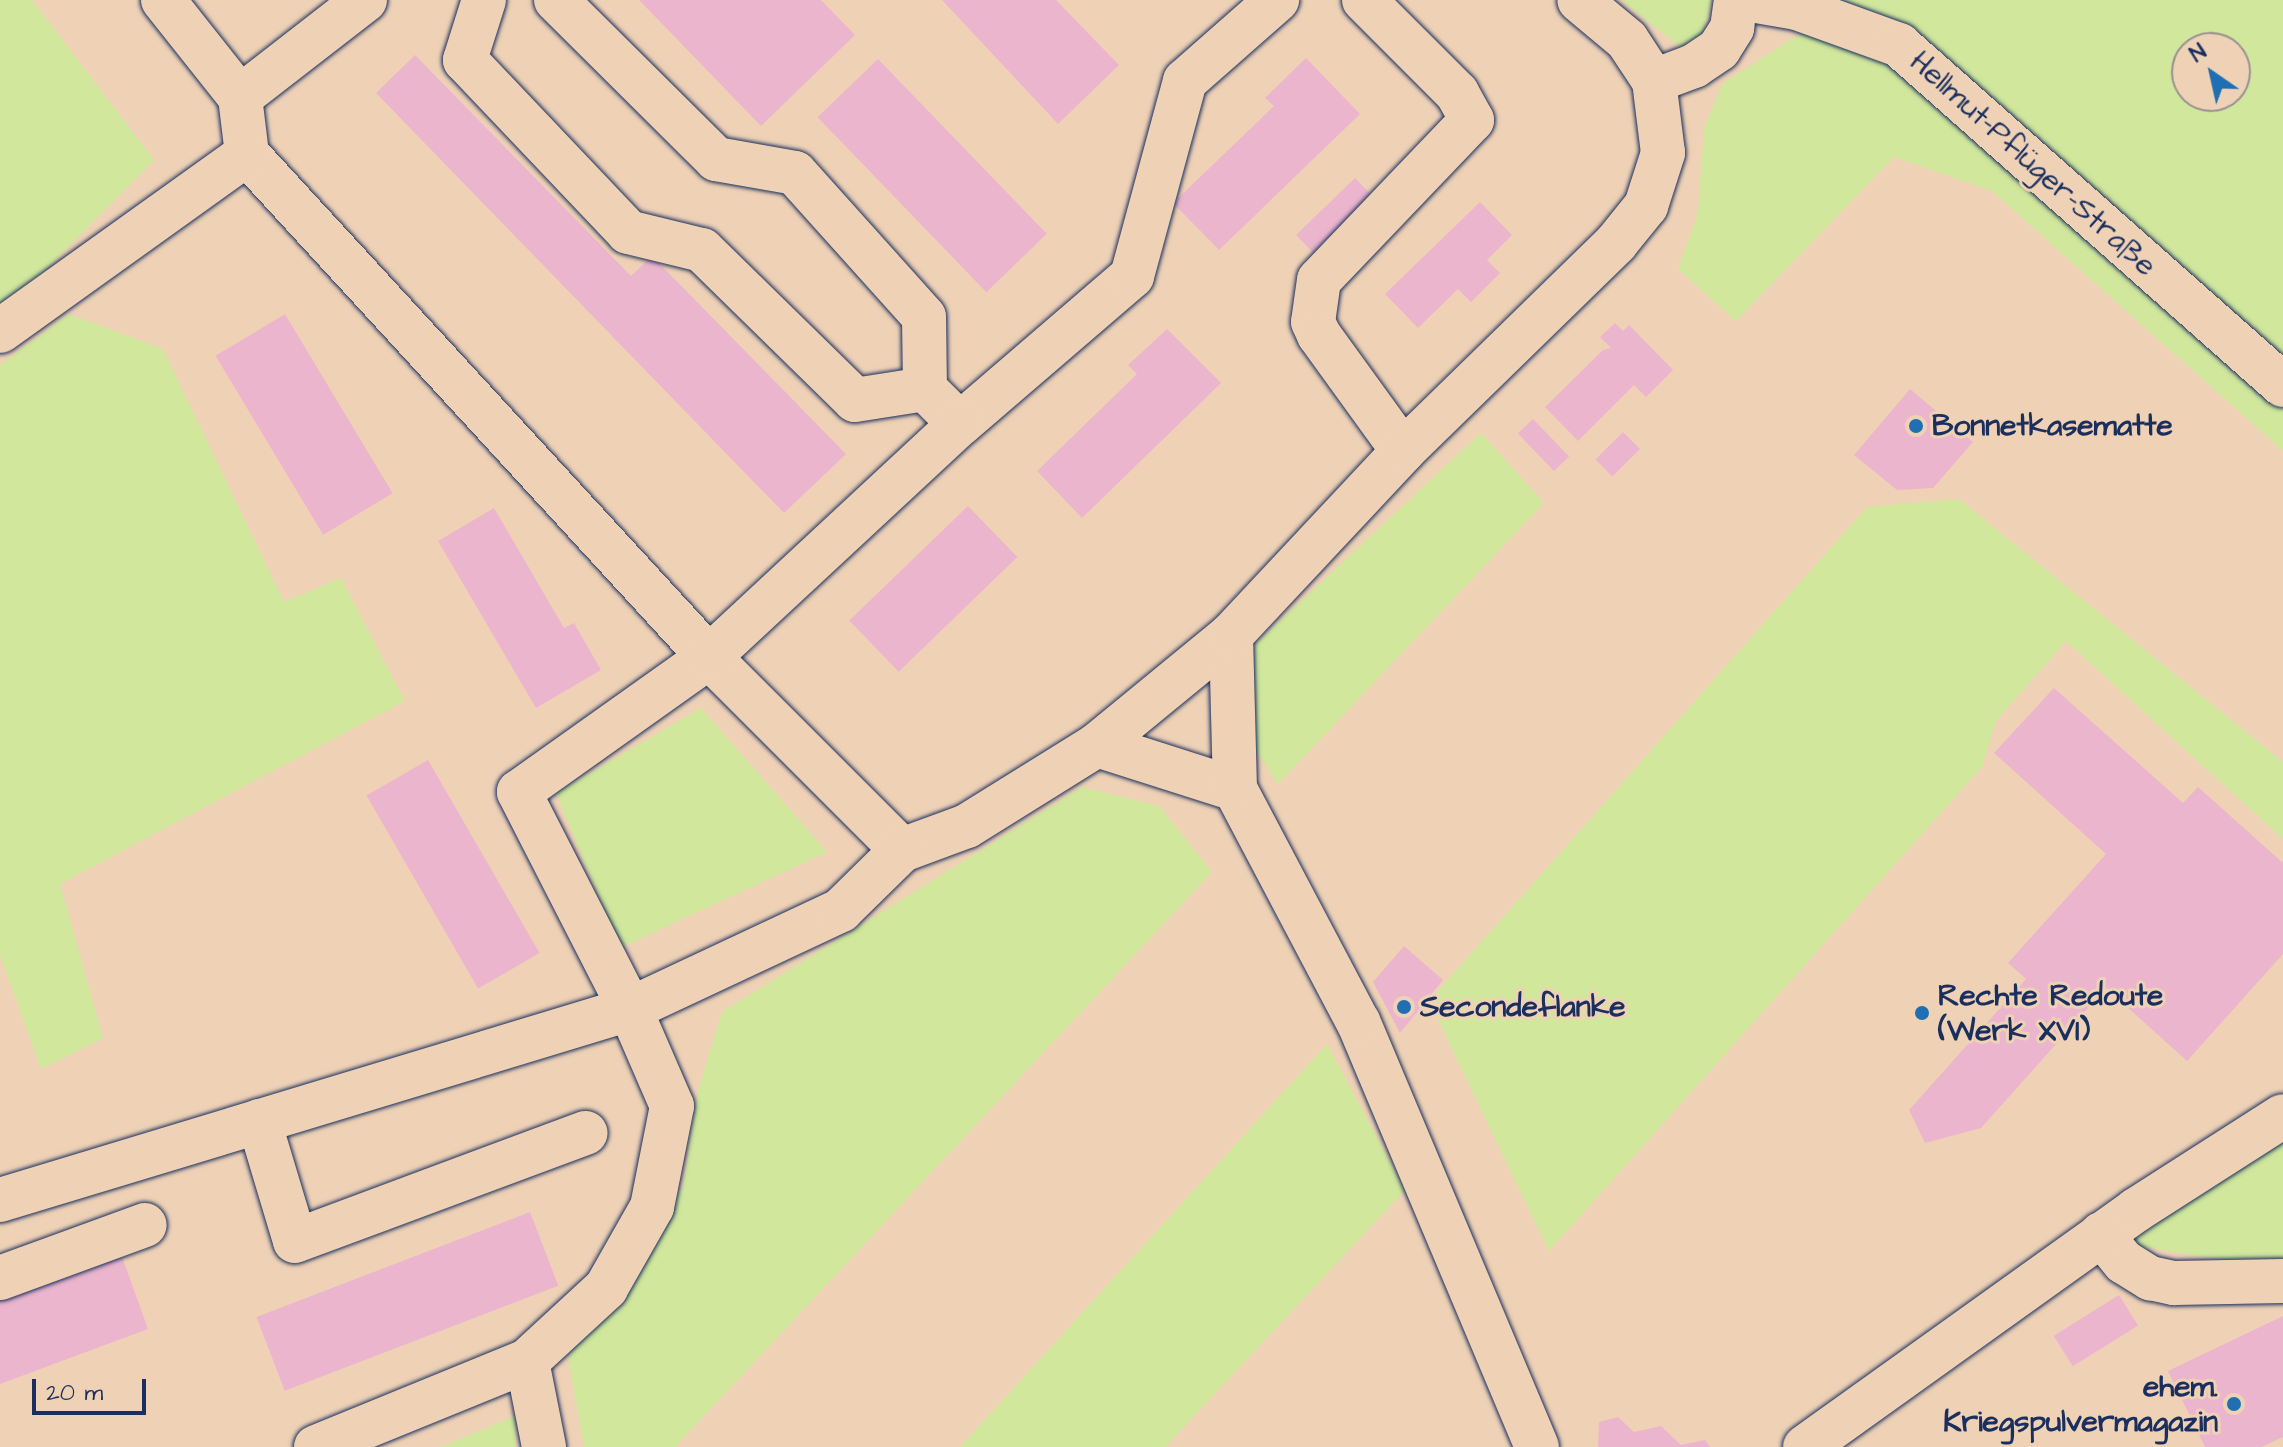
<!DOCTYPE html>
<meta charset="utf-8">
<style>
body{margin:0}
#map{position:relative;width:2283px;height:1447px;overflow:hidden;background:#efd2b6;font-family:"Architects Daughter",sans-serif}
div>[style]{position:absolute}
[style*='--x']{left:calc(var(--x)*1px);top:calc(var(--y)*1px);width:calc(var(--w)*1px);rotate:calc(var(--a)*1deg)}
.green>*{inset:0;background:#d0e79c}
.building>*{inset:0;background:#ebb5cd;transform-origin:0 0}
.roads{filter:drop-shadow(0 0 2px #1b2f5e) drop-shadow(0 0 2px #1b2f5e)}
.minor>*{height:44px;margin:-22px;padding:0 22px;transform-origin:22px;border-radius:22px;background:#efd2b6}
.dots>*{width:22px;height:22px;translate:-50% -50%;box-sizing:border-box;border:4px solid #efd2b6;border-radius:50%}
span{translate:-50% -50%;white-space:nowrap;text-align:center;line-height:1.15;-webkit-text-stroke:6px #efd2b6;paint-order:stroke}
.street-label{font-size:30px;color:#1b2f5e}
.poi-label{font-size:30px;color:#1b2f5e;font-weight:700}
.left{translate:0 -50%;text-align:left}
.right{translate:-100% -50%;text-align:right}
.north{position:absolute;left:2171px;top:32px;width:80px;height:80px;box-sizing:border-box;background:#efd2b6;border:2px solid #9a9193;border-radius:50%;rotate:326deg;font-size:22px;font-weight:700;line-height:32px;text-align:center;color:#1b2f5e}
.north::after{content:'';display:block;margin:auto;width:28px;height:36px;background:#1f6fb2;clip-path:polygon(50% 0,100% 100%,50% 72%,0 100%)}
.scale{position:absolute;left:32px;top:1379px;width:114px;height:36px;box-sizing:border-box;border:4px solid #1b2f5e;border-top:0;padding-left:10px;font-size:24px;line-height:28px;white-space:nowrap;color:#1b2f5e;-webkit-text-stroke:6px #efd2b6;paint-order:stroke}
</style>
<div id="map">
<div class="green">
<i style="clip-path:polygon(0 0,32px 0,154px 160px,0 316px)"></i>
<i style="clip-path:polygon(1621px 0,1708px 0,1712px 1px,1700px 42px,1683px 49px)"></i>
<i style="clip-path:polygon(evenodd,1821px 0,2283px 0,2283px 451px,1992px 191px,1894px 157px,1736px 321px,1678px 269px,1698px 213px,1704px 128px,1723px 83px,1840px 8px,1821px 0,2187px 48px,2235px 48px,2235px 96px,2187px 96px,2187px 48px)"></i>
<i style="clip-path:polygon(69px 314px,163px 349px,284px 602px,341px 578px,405px 701px,60px 884px,103px 1038px,41px 1069px,0 955px,0 365px)"></i>
<i style="clip-path:polygon(1481px 433px,1544px 503px,1278px 784px,1240px 726px,1256px 643px)"></i>
<i style="clip-path:polygon(1959px 499px,2283px 762px,2283px 839px,2066px 641px,1996px 721px,1982px 767px,1549px 1251px,1429px 1001px,1867px 507px)"></i>
<i style="clip-path:polygon(701px 708px,827px 852px,620px 948px,556px 793px)"></i>
<i style="clip-path:polygon(1082px 787px,1159px 806px,1212px 872px,675px 1447px,584px 1447px,568px 1358px,683px 1187px,697px 1094px,722px 1012px)"></i>
<i style="clip-path:polygon(1327px 1044px,1405px 1190px,1165px 1447px,960px 1447px)"></i>
<i style="clip-path:polygon(2283px 1135px,2283px 1270px,2145px 1247px,2126px 1239px)"></i>
<i style="clip-path:polygon(515px 1416px,516px 1447px,441px 1447px)"></i>
</div>
<div class="building">
<i style="clip-path:polygon(639px 0,821px 0,855px 35px,761px 126px)"></i>
<i style="clip-path:polygon(942px 0,1056px 0,1119px 65px,1058px 124px)"></i>
<i style="clip-path:polygon(415px 55px,631px 276px,652px 256px,846px 454px,784px 513px,376px 93px)"></i>
<i style="clip-path:polygon(1306px 58px,1360px 114px,1219px 250px,1173px 203px,1274px 106px,1265px 98px)"></i>
<i style="left:878px;top:59px;width:243px;height:84px;rotate:46deg"></i>
<i style="left:1355px;top:178px;width:36px;height:82px;rotate:46deg"></i>
<i style="clip-path:polygon(1480px 202px,1512px 235px,1487px 260px,1500px 273px,1471px 302px,1458px 289px,1418px 328px,1385px 294px)"></i>
<i style="left:285px;top:314px;width:209px;height:81px;rotate:59deg"></i>
<i style="clip-path:polygon(1615px 323px,1623px 331px,1629px 325px,1673px 370px,1646px 397px,1634px 385px,1578px 441px,1545px 407px,1603px 350px,1611px 348px,1600px 337px)"></i>
<i style="clip-path:polygon(1167px 329px,1221px 383px,1082px 518px,1037px 471px,1137px 374px,1128px 365px)"></i>
<i style="clip-path:polygon(1910px 389px,1973px 442px,1933px 488px,1897px 490px,1854px 455px)"></i>
<i style="left:1533px;top:419px;width:52px;height:21px;rotate:46deg"></i>
<i style="left:1623px;top:432px;width:24px;height:39px;rotate:45deg"></i>
<i style="left:968px;top:506px;width:71px;height:165px;rotate:46deg"></i>
<i style="clip-path:polygon(494px 508px,564px 628px,574px 623px,601px 670px,536px 708px,438px 541px)"></i>
<i style="clip-path:polygon(2054px 688px,2183px 803px,2198px 787px,2283px 863px,2283px 954px,2187px 1061px,2106px 988px,1981px 1128px,1925px 1143px,1909px 1110px,2026px 979px,2008px 963px,2106px 854px,1994px 753px)"></i>
<i style="left:428px;top:760px;width:223px;height:71px;rotate:60deg"></i>
<i style="clip-path:polygon(1404px 946px,1443px 980px,1400px 1033px,1373px 982px)"></i>
<i style="left:530px;top:1212px;width:79px;height:293px;rotate:69deg"></i>
<i style="clip-path:polygon(121px 1254px,148px 1329px,0 1384px,0 1300px)"></i>
<i style="left:2119px;top:1295px;width:36px;height:77px;rotate:58deg"></i>
<i style="clip-path:polygon(2283px 1316px,2283px 1437px,2261px 1447px,2205px 1447px,2168px 1371px)"></i>
<i style="clip-path:polygon(1618px 1417px,1634px 1432px,1661px 1426px,1681px 1445px,1705px 1440px,1710px 1447px,1598px 1447px,1599px 1422px)"></i>
</div>
<div class="roads">
<div class="minor">
<i style="--x:163;--y:0;--w:124;--a:51.6"></i>
<i style="--x:365;--y:0;--w:158;--a:142.2"></i>
<i style="--x:240;--y:97;--w:57;--a:83"></i>
<i style="--x:247;--y:154;--w:683;--a:47.43"></i>
<i style="--x:709;--y:657;--w:273;--a:45"></i>
<i style="--x:902;--y:850;--w:69;--a:-20.3"></i>
<i style="--x:967;--y:826;--w:153;--a:-31.9"></i>
<i style="--x:1097;--y:745;--w:145;--a:17.7"></i>
<i style="--x:484;--y:0;--w:63;--a:107.6"></i>
<i style="--x:465;--y:60;--w:237;--a:46.5"></i>
<i style="--x:628;--y:232;--w:76;--a:13.7"></i>
<i style="--x:702;--y:250;--w:214;--a:44.4"></i>
<i style="--x:855;--y:400;--w:71;--a:-8.9"></i>
<i style="--x:556;--y:0;--w:226;--a:44.8"></i>
<i style="--x:716;--y:159;--w:80;--a:10"></i>
<i style="--x:795;--y:173;--w:193;--a:48.1"></i>
<i style="--x:924;--y:317;--w:72;--a:89.2"></i>
<i style="--x:925;--y:389;--w:49;--a:45"></i>
<i style="--x:960;--y:424;--w:227;--a:-40.7"></i>
<i style="--x:1132;--y:276;--w:202;--a:-74.8"></i>
<i style="--x:1185;--y:81;--w:123;--a:-41.4"></i>
<i style="--x:1364;--y:0;--w:132;--a:45"></i>
<i style="--x:1457;--y:93;--w:31;--a:61"></i>
<i style="--x:1472;--y:120;--w:221;--a:133.7"></i>
<i style="--x:1319;--y:280;--w:42;--a:98.1"></i>
<i style="--x:1313;--y:322;--w:14;--a:65"></i>
<i style="--x:1319;--y:335;--w:143;--a:54.1"></i>
<i style="--x:1751;--y:0;--w:47;--a:9.9"></i>
<i style="--x:1797;--y:8;--w:109;--a:19.9"></i>
<i style="--x:1899;--y:45;--w:513;--a:41.52"></i>
<i style="--x:1654;--y:81;--w:43;--a:-20.6"></i>
<i style="--x:1694;--y:66;--w:30;--a:-34"></i>
<i style="--x:1719;--y:49;--w:25;--a:-58"></i>
<i style="--x:1732;--y:28;--w:28;--a:-82"></i>
<i style="--x:0;--y:331;--w:304;--a:-35.6"></i>
<i style="--x:1097;--y:745;--w:173;--a:-39.4"></i>
<i style="--x:259;--y:1121;--w:125;--a:73.3"></i>
<i style="--x:295;--y:1241;--w:310;--a:-20.4"></i>
<i style="--x:0;--y:1200;--w:658;--a:-16.87"></i>
<i style="--x:630;--y:1009;--w:233;--a:-25.1"></i>
<i style="--x:841;--y:910;--w:86;--a:-44.5"></i>
<i style="--x:2101;--y:1234;--w:36;--a:51"></i>
<i style="--x:2124;--y:1262;--w:31;--a:32"></i>
<i style="--x:2150;--y:1278;--w:25;--a:12"></i>
<i style="--x:2174;--y:1283;--w:109;--a:-1.1"></i>
<i style="--x:0;--y:1278;--w:154;--a:-20.1"></i>
<i style="--x:527;--y:1361;--w:88;--a:78.8"></i>
<i style="--x:316;--y:1447;--w:228;--a:-22.2"></i>
<i style="--x:527;--y:1361;--w:108;--a:-42.7"></i>
<i style="--x:606;--y:1288;--w:93;--a:-60.4"></i>
<i style="--x:652;--y:1207;--w:103;--a:-78.8"></i>
<i style="--x:672;--y:1106;--w:106;--a:-113.4"></i>
<i style="--x:630;--y:1009;--w:244;--a:-117.1"></i>
<i style="--x:519;--y:792;--w:233;--a:-35.4"></i>
<i style="--x:709;--y:657;--w:342;--a:-42.9"></i>
<i style="--x:1537;--y:1447;--w:461;--a:-112.8"></i>
<i style="--x:1358;--y:1022;--w:263;--a:-117.8"></i>
<i style="--x:1235;--y:789;--w:154;--a:-91.5"></i>
<i style="--x:1231;--y:635;--w:252;--a:-46.9"></i>
<i style="--x:1403;--y:451;--w:298;--a:-44.3"></i>
<i style="--x:1616;--y:243;--w:48;--a:-51"></i>
<i style="--x:1646;--y:206;--w:56;--a:-72.2"></i>
<i style="--x:1663;--y:153;--w:73;--a:-97.1"></i>
<i style="--x:1654;--y:81;--w:49;--a:-123.4"></i>
<i style="--x:1627;--y:40;--w:62;--a:-140.2"></i>
<i style="--x:1805;--y:1447;--w:407;--a:-35.6"></i>
<i style="--x:2136;--y:1210;--w:174;--a:-32.6"></i>
</div>
</div>
<div class="dots">
<i style="left:1916px;top:426px;background:#1f6fb2"></i>
<i style="left:1404px;top:1007px;background:#1f6fb2"></i>
<i style="left:1922px;top:1013px;background:#1f6fb2"></i>
<i style="left:2234px;top:1404px;background:#1f6fb2"></i>
</div>
<div class="street-label">
<span style="left:2033px;top:164px;rotate:42deg">Hellmut-Pflüger-Straße</span>
</div>
<div class="poi-label">
<span class="left" style="left:1932px;top:426px">Bonnetkasematte</span>
<span class="left" style="left:1938px;top:1013px">Rechte Redoute<br>(Werk XVI)</span>
<span class="left" style="left:1420px;top:1007px">Secondeflanke</span>
<span class="right" style="left:2218px;top:1404px">ehem.<br>Kriegspulvermagazin</span>
</div>
<div class="north">N</div>
<div class="scale">20 m</div>
</div>
